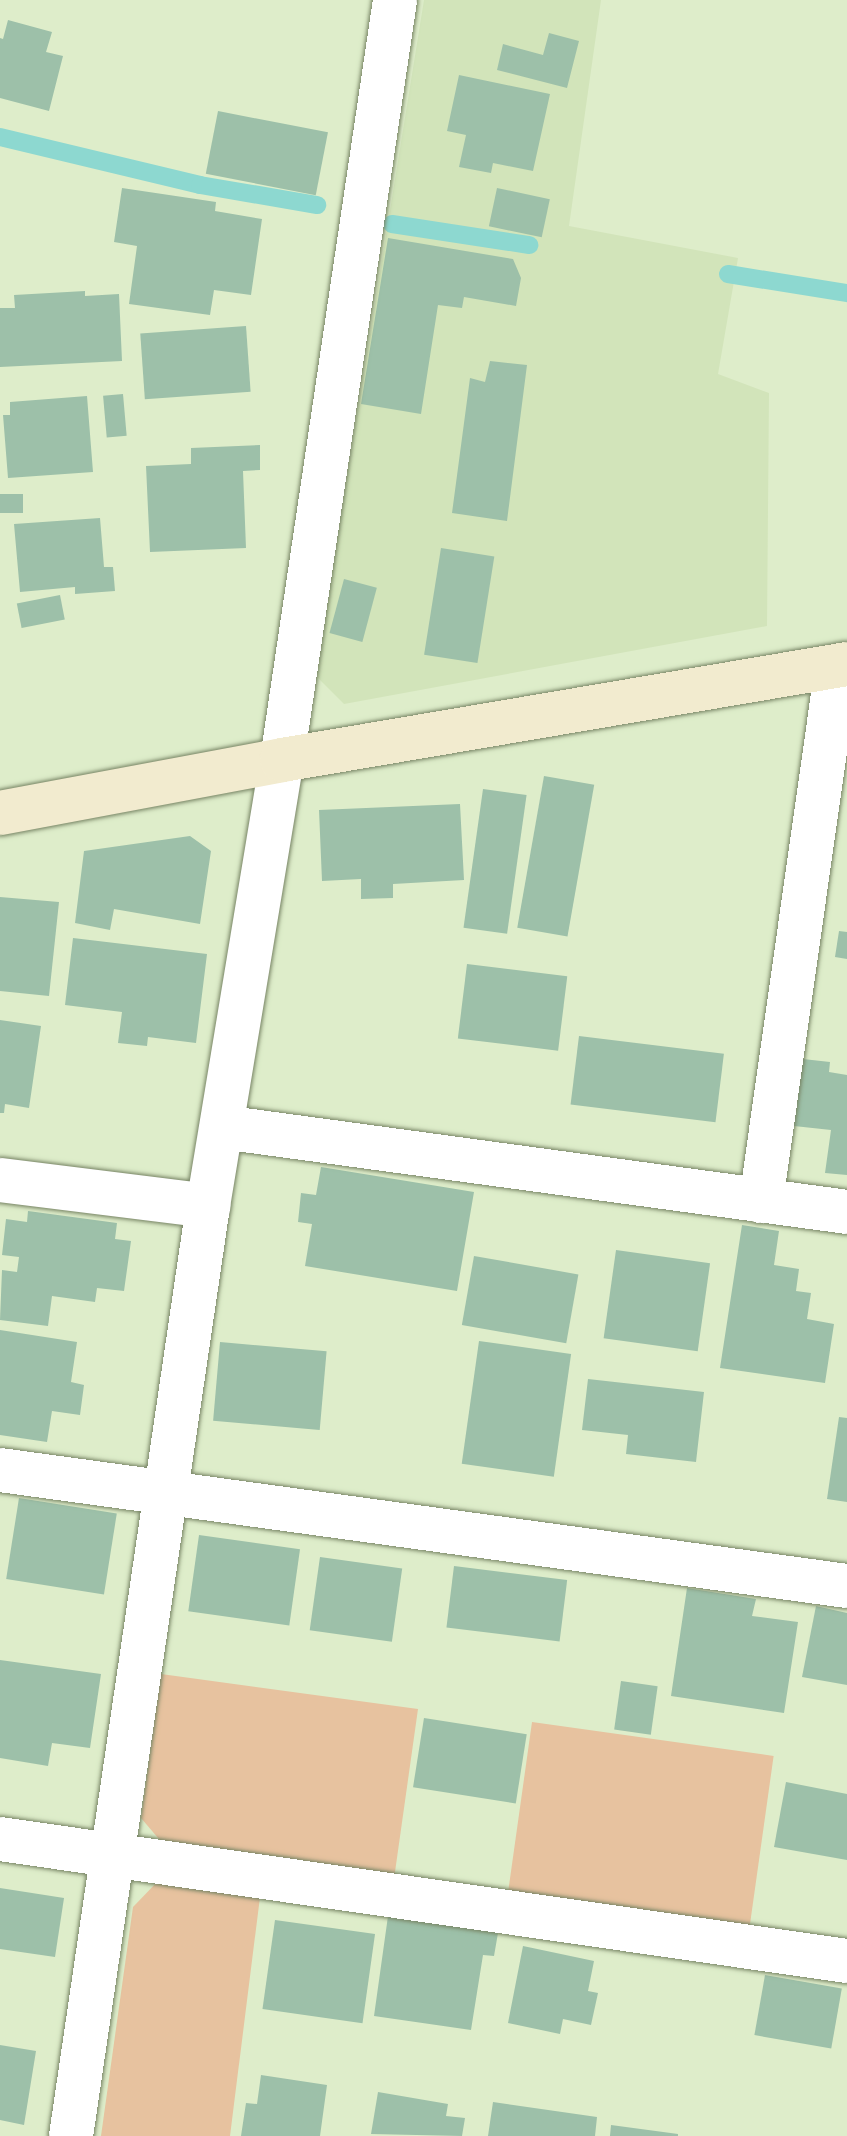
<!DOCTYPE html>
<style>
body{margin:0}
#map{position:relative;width:847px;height:2136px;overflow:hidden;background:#deedca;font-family:"Golos Text",sans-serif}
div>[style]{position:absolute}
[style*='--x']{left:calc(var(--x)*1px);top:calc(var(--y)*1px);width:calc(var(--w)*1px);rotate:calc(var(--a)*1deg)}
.built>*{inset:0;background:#d2e4ba}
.green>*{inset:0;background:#e7c29f;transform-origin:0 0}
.stream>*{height:18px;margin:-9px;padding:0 9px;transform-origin:9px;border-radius:9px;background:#8dd8d0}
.building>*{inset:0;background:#9dc0a9;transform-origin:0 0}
.roads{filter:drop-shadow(0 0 2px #778464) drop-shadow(0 0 2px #778464)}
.street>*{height:44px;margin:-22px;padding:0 22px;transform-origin:22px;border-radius:22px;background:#fff}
.secondary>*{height:44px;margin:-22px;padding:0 22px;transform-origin:22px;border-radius:22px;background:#f2ebcf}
span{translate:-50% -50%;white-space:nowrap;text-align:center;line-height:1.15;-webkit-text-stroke:7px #deedca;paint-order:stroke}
</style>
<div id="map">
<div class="built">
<i style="clip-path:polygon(424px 0,601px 0,569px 226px,738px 258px,718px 374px,769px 393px,767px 626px,344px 704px,315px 675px)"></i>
</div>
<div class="green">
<i style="clip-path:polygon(161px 1674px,418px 1709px,394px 1879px,164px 1845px,141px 1818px)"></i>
<i style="left:532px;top:1722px;width:244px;height:174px;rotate:8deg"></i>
<i style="clip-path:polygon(160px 1879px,260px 1897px,230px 2136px,101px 2136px,133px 1907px)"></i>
</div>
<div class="stream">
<i style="--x:0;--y:137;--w:206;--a:13.5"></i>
<i style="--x:200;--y:185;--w:119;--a:9.7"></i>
<i style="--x:392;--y:224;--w:139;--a:8.7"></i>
<i style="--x:728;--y:274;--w:121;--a:9.1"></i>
</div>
<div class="building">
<i style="clip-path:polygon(8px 20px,52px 32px,46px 52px,63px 56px,49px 111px,0 98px,0 38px,3px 39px)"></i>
<i style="clip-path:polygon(549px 33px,579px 41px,567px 88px,497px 70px,503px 44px,543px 55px)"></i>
<i style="clip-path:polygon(459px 75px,550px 94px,533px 171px,493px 163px,491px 173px,459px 167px,466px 135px,447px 131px)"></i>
<i style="left:218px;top:111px;width:112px;height:64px;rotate:11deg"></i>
<i style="clip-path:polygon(122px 188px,216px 202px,215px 211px,262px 219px,251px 295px,214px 290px,210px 315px,129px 304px,137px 246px,114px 242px)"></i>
<i style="left:497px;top:188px;width:54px;height:39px;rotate:12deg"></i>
<i style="clip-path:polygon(388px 238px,513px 259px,521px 278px,516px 306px,464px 297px,462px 308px,438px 305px,421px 414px,361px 404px)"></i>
<i style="clip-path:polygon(85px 291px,85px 296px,119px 294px,122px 361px,0 367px,0 308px,15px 308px,14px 295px)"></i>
<i style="left:246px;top:326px;width:66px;height:106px;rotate:86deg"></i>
<i style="clip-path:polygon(490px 361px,527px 365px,507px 521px,452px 513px,470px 378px,485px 382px)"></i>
<i style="left:123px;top:394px;width:42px;height:20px;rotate:85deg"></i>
<i style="clip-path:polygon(87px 396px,93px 472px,8px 478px,3px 415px,10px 415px,10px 402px)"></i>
<i style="clip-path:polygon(260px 445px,260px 470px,243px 471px,246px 548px,150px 552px,146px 466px,191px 464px,191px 448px)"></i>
<i style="left:0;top:494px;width:23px;height:19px"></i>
<i style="clip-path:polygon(100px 518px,104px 567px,113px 567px,115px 591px,75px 594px,75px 587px,20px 592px,14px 524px)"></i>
<i style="left:441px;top:548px;width:54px;height:108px;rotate:9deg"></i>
<i style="left:344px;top:579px;width:34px;height:56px;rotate:15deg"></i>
<i style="left:60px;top:595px;width:25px;height:44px;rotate:79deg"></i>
<i style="left:544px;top:776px;width:51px;height:154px;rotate:10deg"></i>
<i style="left:483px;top:789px;width:44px;height:140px;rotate:8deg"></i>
<i style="clip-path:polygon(460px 804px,464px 880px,393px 884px,393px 898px,361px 899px,361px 879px,322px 881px,319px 810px)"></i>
<i style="clip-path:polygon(190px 836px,211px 851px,200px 924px,114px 909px,110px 930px,75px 923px,84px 851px)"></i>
<i style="clip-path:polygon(0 897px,59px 902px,49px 996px,0 991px)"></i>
<i style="clip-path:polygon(839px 931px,847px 932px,847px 959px,835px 957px)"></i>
<i style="clip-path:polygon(73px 938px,207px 954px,196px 1043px,148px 1037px,147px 1046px,118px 1043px,122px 1012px,65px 1005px)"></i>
<i style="left:467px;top:964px;width:101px;height:75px;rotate:7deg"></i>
<i style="clip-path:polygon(0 1020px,41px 1026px,29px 1108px,5px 1104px,4px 1113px,0 1113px)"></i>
<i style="left:579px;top:1036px;width:146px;height:69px;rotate:7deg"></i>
<i style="clip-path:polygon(803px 1059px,830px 1062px,829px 1072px,847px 1075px,847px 1175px,825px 1173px,831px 1130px,794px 1126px)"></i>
<i style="clip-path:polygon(321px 1167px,474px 1192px,457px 1291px,305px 1266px,312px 1224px,298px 1222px,301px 1193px,316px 1195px)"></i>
<i style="clip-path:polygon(28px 1211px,117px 1223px,115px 1239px,131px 1241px,124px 1291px,97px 1288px,95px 1302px,52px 1296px,48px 1326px,0 1320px,2px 1270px,17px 1272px,19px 1257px,2px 1255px,6px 1219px,27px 1222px)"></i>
<i style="clip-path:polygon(742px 1225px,779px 1231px,774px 1265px,799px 1269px,796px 1291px,811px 1293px,807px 1319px,834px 1324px,825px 1383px,720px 1368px)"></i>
<i style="left:616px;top:1250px;width:95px;height:89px;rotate:8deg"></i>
<i style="left:474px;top:1256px;width:106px;height:70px;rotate:10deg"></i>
<i style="clip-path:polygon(0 1330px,77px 1342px,71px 1382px,84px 1385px,80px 1415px,52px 1411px,47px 1442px,0 1435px)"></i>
<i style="left:479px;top:1341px;width:93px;height:124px;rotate:8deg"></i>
<i style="left:220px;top:1342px;width:107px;height:79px;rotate:5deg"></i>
<i style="clip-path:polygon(588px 1379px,704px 1392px,696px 1462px,626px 1454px,628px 1435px,582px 1430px)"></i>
<i style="clip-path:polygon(839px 1417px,847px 1418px,847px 1502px,827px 1499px)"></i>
<i style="left:19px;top:1498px;width:99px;height:82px;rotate:9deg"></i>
<i style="left:199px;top:1535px;width:102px;height:77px;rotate:8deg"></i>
<i style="left:320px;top:1557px;width:83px;height:74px;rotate:8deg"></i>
<i style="left:454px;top:1566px;width:114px;height:62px;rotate:7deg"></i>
<i style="clip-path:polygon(687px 1588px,756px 1599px,752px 1616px,798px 1622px,784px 1713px,671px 1696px)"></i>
<i style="clip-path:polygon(816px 1606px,847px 1613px,847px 1685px,802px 1677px)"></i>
<i style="clip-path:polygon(0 1660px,101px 1674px,90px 1748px,52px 1743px,48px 1766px,0 1758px)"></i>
<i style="left:621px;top:1681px;width:37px;height:49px;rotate:8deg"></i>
<i style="left:424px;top:1718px;width:104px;height:70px;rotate:9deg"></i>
<i style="clip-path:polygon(786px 1782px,847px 1794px,847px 1860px,774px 1847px)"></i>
<i style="clip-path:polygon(0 1888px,64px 1898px,55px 1957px,0 1949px)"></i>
<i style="clip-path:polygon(388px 1916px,498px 1933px,494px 1956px,483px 1955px,471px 2030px,374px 2016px)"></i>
<i style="left:275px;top:1920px;width:101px;height:90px;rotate:8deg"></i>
<i style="clip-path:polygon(523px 1946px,594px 1961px,588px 1991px,598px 1993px,591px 2025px,563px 2019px,560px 2034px,508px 2023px)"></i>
<i style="left:765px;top:1975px;width:78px;height:61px;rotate:10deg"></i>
<i style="clip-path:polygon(0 2045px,36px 2051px,24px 2125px,0 2120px)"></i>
<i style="clip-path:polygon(261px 2075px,327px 2085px,320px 2136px,241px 2136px,246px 2103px,257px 2104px)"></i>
<i style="clip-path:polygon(378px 2092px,448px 2104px,446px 2116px,465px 2118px,462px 2136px,371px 2134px)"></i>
<i style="clip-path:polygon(493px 2102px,597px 2117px,595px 2136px,488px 2136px)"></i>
<i style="clip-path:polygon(611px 2125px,678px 2134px,678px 2136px,610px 2136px)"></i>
</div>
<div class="roads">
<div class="street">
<i style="--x:222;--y:1127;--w:631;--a:7.74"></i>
<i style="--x:0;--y:1180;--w:210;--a:7.1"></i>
<i style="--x:761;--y:1201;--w:540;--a:-81.91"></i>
<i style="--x:0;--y:1470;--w:855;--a:7.8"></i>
<i style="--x:0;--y:1839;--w:856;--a:8.2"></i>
<i style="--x:71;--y:2136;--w:940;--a:-81.62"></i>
<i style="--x:208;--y:1206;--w:452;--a:-80.6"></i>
<i style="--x:282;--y:760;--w:768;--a:-81.54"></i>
</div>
<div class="secondary">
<i style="--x:0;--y:813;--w:287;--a:-10.6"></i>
<i style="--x:282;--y:760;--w:573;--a:-9.64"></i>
</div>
</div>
</div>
